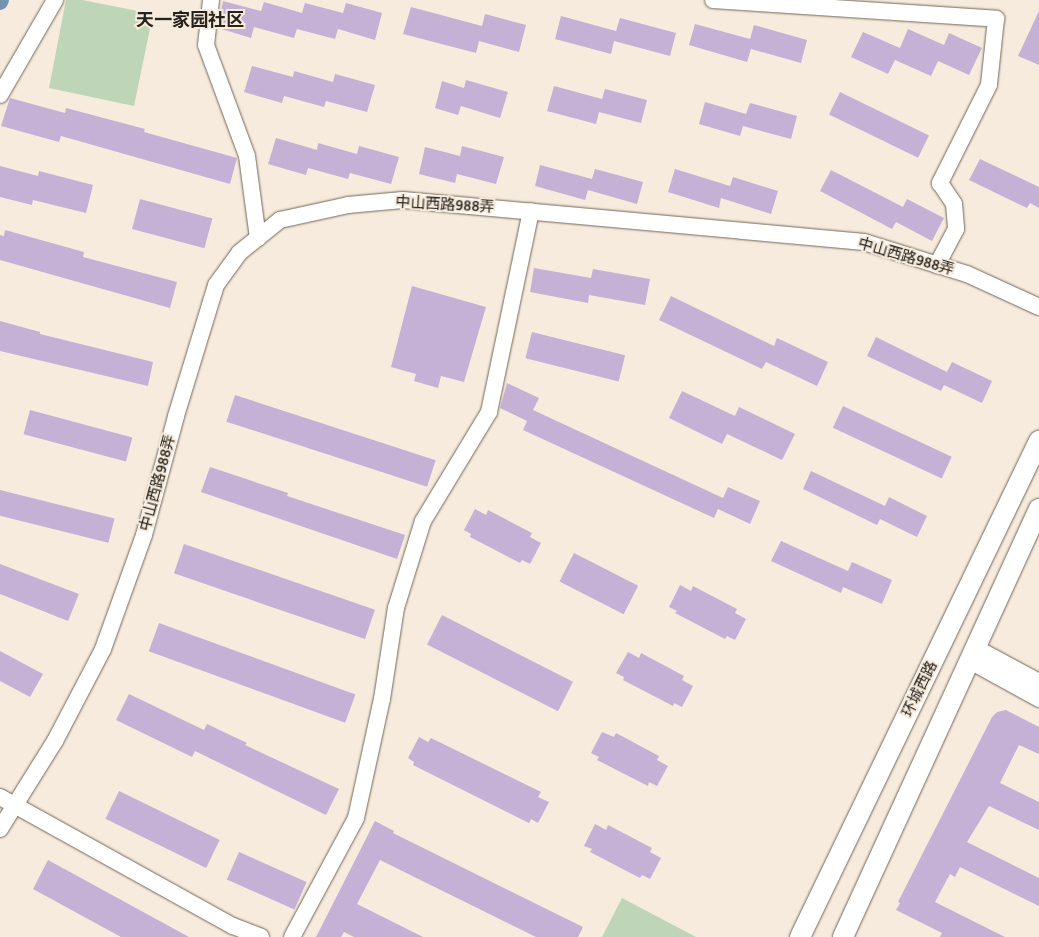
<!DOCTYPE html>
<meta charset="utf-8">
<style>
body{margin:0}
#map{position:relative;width:1039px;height:937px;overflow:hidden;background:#f7ebdd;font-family:Signika,"Noto Sans SC",sans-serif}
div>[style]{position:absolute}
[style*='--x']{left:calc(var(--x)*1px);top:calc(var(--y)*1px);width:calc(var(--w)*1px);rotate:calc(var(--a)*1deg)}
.green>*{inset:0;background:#bed5b7}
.canal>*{height:16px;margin:-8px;padding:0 8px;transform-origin:8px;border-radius:8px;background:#7593b0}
.building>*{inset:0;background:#c5b1d6;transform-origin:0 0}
.roads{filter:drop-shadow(0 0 1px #706659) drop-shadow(0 0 1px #706659)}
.minor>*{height:16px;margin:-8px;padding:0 8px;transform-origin:8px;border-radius:8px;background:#fff}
.major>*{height:20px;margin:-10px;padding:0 10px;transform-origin:10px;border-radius:10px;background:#fff}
span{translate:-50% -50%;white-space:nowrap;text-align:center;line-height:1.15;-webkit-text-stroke:4px #f7ebdd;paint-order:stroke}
.street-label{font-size:15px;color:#26221c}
.quarter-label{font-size:18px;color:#26221c;font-weight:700}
</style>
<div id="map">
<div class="green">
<i style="clip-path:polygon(66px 0,82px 0,153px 14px,134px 106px,49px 88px)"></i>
<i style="clip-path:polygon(622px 898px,696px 937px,602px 937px)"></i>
</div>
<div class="canal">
<i style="--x:0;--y:2;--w:2;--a:-63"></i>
</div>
<div class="building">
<i style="clip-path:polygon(223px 1px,261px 11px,264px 2px,302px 13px,305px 3px,343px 13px,346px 3px,382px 13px,375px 40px,338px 29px,335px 39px,297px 29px,294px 38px,254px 27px,251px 38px,218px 28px)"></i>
<i style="clip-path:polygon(411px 7px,482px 26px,485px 14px,526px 25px,519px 52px,479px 41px,476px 53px,403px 34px)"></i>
<i style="clip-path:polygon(1039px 11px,1039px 65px,1018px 56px)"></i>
<i style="clip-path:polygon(561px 16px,616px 31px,620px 18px,676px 33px,670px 56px,614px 41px,611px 54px,555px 39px)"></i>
<i style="clip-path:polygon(695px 24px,750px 39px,754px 25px,807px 40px,801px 63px,751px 49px,747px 62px,689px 45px)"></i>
<i style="clip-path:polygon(908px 29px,944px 45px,949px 33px,982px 48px,969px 75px,938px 61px,931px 76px,895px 60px,888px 74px,851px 57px,863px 32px,900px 48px)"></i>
<i style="clip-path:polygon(252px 66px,293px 77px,294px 71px,333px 82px,335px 74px,375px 85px,367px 112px,326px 101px,324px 107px,284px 96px,282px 103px,244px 92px)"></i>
<i style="clip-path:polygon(466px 80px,508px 92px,500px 118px,461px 106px,458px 115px,435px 108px,442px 81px,464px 88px)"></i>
<i style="clip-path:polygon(554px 86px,602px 99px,605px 89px,647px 100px,641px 123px,599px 112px,596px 124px,547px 111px)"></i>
<i style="left:840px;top:92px;width:99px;height:25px;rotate:26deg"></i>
<i style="clip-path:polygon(10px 98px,65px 113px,66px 108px,145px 129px,144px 132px,237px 158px,230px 184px,61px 136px,59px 142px,1px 126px)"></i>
<i style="clip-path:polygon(705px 102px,746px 114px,750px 103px,797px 116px,791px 139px,743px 126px,740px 136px,699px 124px)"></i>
<i style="clip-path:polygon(276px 138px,317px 150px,318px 143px,357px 154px,359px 146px,399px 157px,391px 184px,350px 173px,348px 179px,308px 168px,306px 175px,268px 164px)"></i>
<i style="clip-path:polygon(462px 146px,504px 157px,496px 184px,457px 174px,455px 183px,419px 174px,425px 147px,460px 156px)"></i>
<i style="clip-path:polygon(980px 159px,1039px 187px,1039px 208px,1030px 203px,1027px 208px,969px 180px)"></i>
<i style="clip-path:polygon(540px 165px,592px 179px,595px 169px,643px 182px,637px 204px,588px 190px,585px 200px,535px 186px)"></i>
<i style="clip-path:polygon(0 166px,38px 176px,39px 171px,93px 185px,86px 213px,33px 200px,32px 205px,0 197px)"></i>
<i style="clip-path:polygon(675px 169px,730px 186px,733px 177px,778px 191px,771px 214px,721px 198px,719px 208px,668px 192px)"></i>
<i style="clip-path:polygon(831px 170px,903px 207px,907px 199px,944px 218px,932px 241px,896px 222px,892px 229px,820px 191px)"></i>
<i style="left:140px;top:199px;width:75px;height:31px;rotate:15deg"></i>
<i style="clip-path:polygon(5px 230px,84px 252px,83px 257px,177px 282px,170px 308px,0 260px,0 235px,4px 236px)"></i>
<i style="clip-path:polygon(534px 268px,591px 278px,593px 269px,650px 279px,645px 305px,589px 295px,588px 303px,530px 292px)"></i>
<i style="clip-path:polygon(412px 286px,486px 307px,464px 382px,441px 376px,438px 388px,414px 381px,416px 374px,391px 367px)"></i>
<i style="clip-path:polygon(671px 296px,774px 346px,777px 338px,828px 362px,817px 386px,766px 362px,762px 369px,659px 320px)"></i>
<i style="clip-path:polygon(0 321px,40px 332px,40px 334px,153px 362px,148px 386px,0 351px)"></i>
<i style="left:532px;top:332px;width:96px;height:27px;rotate:14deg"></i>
<i style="clip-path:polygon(876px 337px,947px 372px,952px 362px,992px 381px,982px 403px,944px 385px,941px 391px,867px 356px)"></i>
<i style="clip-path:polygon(507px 383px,539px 398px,533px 410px,723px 498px,728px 487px,760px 501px,750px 524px,718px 509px,714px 518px,523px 430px,527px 421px,500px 408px)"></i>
<i style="clip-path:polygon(682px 391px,735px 416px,739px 407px,795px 434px,782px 460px,727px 434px,722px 444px,669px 418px)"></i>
<i style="left:235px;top:395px;width:211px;height:28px;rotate:18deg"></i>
<i style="left:843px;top:406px;width:120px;height:24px;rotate:25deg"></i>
<i style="left:30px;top:410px;width:106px;height:25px;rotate:15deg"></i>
<i style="clip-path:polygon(210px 467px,288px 493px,287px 496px,405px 535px,397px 559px,201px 492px)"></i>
<i style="clip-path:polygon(811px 471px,885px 506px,889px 497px,927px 516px,917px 537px,880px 519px,877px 525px,803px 489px)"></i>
<i style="left:0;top:490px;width:118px;height:25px;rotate:14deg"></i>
<i style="clip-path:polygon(475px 509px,486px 515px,488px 510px,532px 533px,530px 537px,541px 543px,530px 564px,522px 560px,520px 563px,470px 537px,471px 534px,464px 530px)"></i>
<i style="clip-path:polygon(781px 541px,848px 571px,852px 562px,892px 580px,882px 604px,843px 587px,841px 593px,771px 561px)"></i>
<i style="left:184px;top:544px;width:202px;height:31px;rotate:19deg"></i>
<i style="left:574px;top:553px;width:72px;height:32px;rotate:27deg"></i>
<i style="clip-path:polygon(0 564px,79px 594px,68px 621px,0 594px)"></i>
<i style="clip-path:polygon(680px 585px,691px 591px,693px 586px,737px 609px,735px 613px,746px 619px,735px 640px,727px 636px,725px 639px,675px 613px,677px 611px,669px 607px)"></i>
<i style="left:442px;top:615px;width:147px;height:33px;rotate:27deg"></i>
<i style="left:159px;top:623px;width:209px;height:30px;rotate:20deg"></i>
<i style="clip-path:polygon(0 651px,43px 674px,30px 697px,0 681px)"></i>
<i style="clip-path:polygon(628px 652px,639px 658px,641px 653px,684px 676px,682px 680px,693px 686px,682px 707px,674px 703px,673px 706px,623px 680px,624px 677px,616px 673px)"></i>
<i style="clip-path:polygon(129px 694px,204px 730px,207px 724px,247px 743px,245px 745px,339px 789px,326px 815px,195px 751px,192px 757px,116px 720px)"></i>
<i style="clip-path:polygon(1006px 710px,1039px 727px,1039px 754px,1019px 745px,1000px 783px,1039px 802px,1039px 830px,989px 806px,967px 842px,1039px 878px,1039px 906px,960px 867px,955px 877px,950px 874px,935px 902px,1005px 937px,940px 937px,942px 933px,896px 910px,900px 903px,898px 902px,992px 717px,997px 712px)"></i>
<i style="clip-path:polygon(602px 732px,614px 737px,616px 733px,659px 756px,657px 760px,668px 766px,657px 786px,649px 782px,648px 786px,597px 760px,599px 757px,591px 753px)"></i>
<i style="clip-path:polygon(419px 737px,428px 742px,431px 738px,541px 792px,538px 797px,549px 802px,538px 823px,531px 819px,529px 823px,413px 765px,414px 762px,408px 758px)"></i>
<i style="left:119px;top:791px;width:112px;height:31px;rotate:26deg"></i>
<i style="clip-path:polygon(375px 821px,394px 831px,393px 833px,583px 927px,578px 937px,536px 937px,380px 860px,357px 904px,423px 937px,354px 937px,344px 932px,341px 937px,316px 937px)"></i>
<i style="clip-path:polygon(595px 824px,606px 830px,608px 825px,652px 848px,650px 852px,661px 858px,650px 879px,642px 875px,640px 878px,590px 852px,592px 849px,584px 846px)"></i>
<i style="left:239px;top:852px;width:74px;height:30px;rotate:24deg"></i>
<i style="clip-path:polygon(48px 860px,189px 937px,121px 937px,33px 889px)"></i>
</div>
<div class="roads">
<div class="minor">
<i style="--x:211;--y:0;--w:45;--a:96.3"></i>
<i style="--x:206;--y:45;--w:118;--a:69.7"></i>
<i style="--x:247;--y:156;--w:83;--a:82.4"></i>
<i style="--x:713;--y:0;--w:284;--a:3.8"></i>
<i style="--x:996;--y:19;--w:66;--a:96.1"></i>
<i style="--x:989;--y:85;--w:110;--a:116.6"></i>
<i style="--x:940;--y:183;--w:25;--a:56"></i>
<i style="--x:954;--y:204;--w:25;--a:85"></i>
<i style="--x:956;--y:229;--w:41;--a:117.8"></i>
<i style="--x:0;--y:95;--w:110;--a:-59.9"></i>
<i style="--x:976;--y:648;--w:72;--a:28.4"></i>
<i style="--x:970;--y:661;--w:79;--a:28.8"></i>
<i style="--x:0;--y:797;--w:266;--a:29"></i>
<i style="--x:233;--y:926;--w:30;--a:21"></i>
<i style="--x:0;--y:829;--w:104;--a:-58"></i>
<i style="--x:55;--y:741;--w:104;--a:-62.4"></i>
<i style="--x:103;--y:649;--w:121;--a:-70.2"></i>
<i style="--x:144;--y:535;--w:123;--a:-74.9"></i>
<i style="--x:176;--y:416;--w:137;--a:-73"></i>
<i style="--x:216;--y:285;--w:39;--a:-54"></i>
<i style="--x:239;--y:253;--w:53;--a:-38.8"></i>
<i style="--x:280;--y:220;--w:70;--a:-12.4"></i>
<i style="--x:348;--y:205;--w:55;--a:-5.2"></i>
<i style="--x:403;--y:200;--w:463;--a:5.2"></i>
<i style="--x:864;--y:242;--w:108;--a:17.3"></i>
<i style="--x:967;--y:274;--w:79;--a:24.6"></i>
<i style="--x:292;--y:937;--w:135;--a:-61.7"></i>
<i style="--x:356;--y:818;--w:122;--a:-77.7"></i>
<i style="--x:382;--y:699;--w:92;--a:-81.3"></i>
<i style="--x:396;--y:608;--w:91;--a:-72.8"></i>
<i style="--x:423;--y:521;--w:127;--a:-58.8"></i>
<i style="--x:489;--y:412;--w:205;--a:-78.2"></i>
</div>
<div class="major">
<i style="--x:800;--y:937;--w:551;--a:-64.27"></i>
<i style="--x:843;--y:937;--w:471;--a:-65.4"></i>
</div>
</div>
<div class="street-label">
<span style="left:445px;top:205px;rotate:3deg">中山西路988弄</span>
<span style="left:906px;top:257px;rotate:16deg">中山西路988弄</span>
<span style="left:158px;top:483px;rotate:-75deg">中山西路988弄</span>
<span style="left:920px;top:689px;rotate:-64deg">环城西路</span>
</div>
<div class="quarter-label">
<span style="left:190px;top:20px">天一家园社区</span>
</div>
</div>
